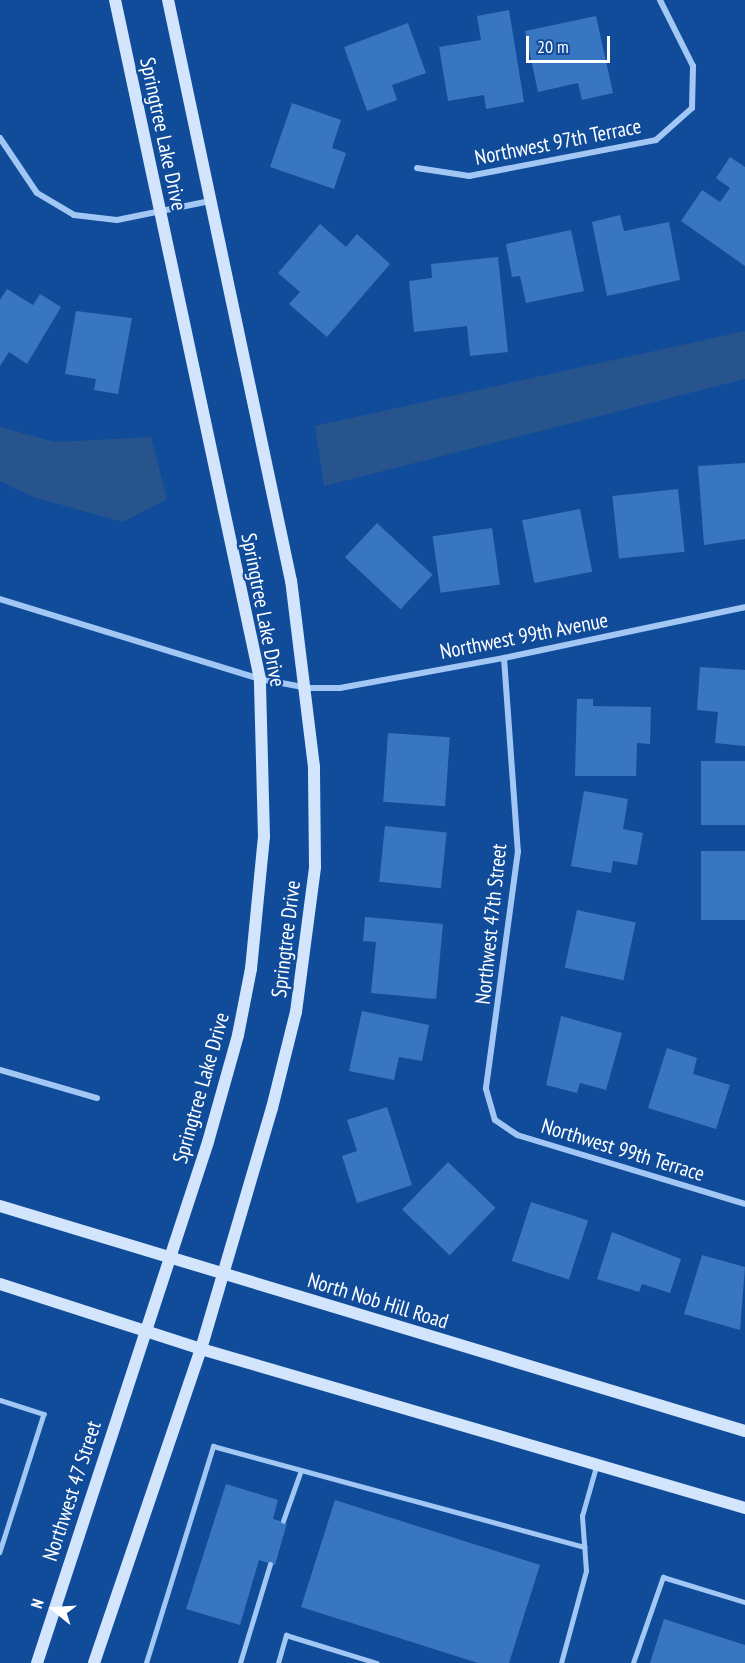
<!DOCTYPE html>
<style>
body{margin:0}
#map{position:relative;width:745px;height:1663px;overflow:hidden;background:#104c9a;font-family:"PT Sans Narrow",sans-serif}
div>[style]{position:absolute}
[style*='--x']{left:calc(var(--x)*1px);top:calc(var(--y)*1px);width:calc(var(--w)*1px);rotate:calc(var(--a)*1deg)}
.water>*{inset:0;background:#27548d}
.building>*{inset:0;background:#3876c1;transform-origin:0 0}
.lane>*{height:4.5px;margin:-2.25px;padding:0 2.25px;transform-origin:2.25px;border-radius:2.25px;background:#a2c7f5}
.street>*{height:6px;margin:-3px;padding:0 3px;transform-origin:3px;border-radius:3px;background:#a2c7f5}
.secondary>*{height:12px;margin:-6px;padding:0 6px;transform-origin:6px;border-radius:6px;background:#d2e5fd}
span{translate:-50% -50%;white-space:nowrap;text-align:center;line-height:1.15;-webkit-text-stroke:4.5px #104c9a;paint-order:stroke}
.street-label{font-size:21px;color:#fff}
.north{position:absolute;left:24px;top:1579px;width:60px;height:60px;-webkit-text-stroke:4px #104c9a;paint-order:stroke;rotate:288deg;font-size:16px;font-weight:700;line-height:24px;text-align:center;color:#fff}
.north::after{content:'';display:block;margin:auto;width:21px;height:27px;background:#fff;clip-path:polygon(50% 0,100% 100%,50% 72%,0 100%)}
.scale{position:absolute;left:526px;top:36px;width:84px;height:27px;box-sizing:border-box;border:3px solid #fff;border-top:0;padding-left:8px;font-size:18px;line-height:21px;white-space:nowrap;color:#fff;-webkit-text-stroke:4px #104c9a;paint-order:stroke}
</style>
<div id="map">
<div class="water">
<i style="clip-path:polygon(745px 331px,745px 379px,324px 486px,315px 426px)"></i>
<i style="clip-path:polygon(0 427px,55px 442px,151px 437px,167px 499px,123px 522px,33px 497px,0 481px)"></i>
</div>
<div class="building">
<i style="clip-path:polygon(509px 10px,524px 102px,486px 109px,484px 95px,448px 101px,439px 47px,481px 40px,477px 16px)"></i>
<i style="clip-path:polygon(596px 16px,613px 93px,582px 100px,578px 83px,538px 92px,525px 31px)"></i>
<i style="clip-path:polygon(408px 23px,426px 73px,392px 85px,397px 100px,367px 111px,344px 47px)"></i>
<i style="clip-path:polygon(292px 103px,341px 120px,332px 148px,346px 153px,334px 189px,270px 167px)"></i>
<i style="clip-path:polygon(730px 157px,745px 167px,745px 266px,681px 221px,702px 190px,720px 202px,730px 188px,716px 178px)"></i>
<i style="clip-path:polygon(620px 215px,624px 231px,669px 222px,680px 280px,607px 296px,592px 222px)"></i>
<i style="clip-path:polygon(320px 224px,346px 247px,357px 234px,390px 264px,327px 337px,289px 304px,300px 292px,278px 273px)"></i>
<i style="clip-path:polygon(571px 230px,584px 291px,526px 303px,520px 276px,512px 277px,506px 244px)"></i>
<i style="clip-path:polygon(498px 257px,508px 352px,470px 356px,467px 326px,414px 332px,409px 281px,432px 278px,431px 264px)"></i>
<i style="clip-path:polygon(7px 289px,33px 305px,40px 294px,61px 307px,27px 364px,9px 352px,0 366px,0 300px)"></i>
<i style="clip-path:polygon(76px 311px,132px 318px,118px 394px,94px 390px,96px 379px,65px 374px)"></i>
<i style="clip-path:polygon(745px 463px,745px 539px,704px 545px,698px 466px)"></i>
<i style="left:678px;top:489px;width:63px;height:66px;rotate:84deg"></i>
<i style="left:580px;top:509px;width:64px;height:59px;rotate:79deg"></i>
<i style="left:377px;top:523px;width:76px;height:47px;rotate:43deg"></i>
<i style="left:492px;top:528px;width:57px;height:60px;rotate:82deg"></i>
<i style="clip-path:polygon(700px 667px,745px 670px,745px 746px,715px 743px,718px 712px,697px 710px)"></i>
<i style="clip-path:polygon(577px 699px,593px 699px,593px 706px,651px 707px,650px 744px,637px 743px,636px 776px,575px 776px)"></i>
<i style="left:388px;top:733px;width:62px;height:69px;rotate:4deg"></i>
<i style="left:701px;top:761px;width:44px;height:64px"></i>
<i style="clip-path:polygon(584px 791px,628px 799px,623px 829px,643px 833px,637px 865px,613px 861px,611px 873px,571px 866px)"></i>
<i style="left:385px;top:826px;width:62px;height:56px;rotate:6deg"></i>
<i style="left:701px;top:851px;width:44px;height:69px"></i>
<i style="left:577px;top:910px;width:60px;height:59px;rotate:12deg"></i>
<i style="clip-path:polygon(365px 917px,443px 924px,436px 999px,371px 993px,376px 942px,363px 941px)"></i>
<i style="clip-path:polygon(362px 1011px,429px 1025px,422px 1061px,399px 1057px,394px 1080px,349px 1071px)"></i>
<i style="clip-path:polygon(561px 1016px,622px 1033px,606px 1090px,580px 1083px,577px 1093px,546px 1085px)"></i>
<i style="clip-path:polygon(667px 1048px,697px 1058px,693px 1074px,730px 1085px,716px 1129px,648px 1108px)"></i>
<i style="clip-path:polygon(387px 1107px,412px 1185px,357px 1203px,342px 1156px,357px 1151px,347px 1120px)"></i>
<i style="left:448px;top:1162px;width:66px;height:66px;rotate:44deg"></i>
<i style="left:531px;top:1202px;width:60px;height:62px;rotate:18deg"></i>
<i style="clip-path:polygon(612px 1232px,681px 1259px,670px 1293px,642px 1284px,639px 1292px,597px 1279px)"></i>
<i style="clip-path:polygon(702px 1255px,745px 1267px,740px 1330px,684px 1314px)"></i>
<i style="clip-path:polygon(226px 1484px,278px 1500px,273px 1519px,287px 1523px,275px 1565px,259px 1560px,240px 1625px,186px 1609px)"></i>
<i style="clip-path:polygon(335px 1500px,540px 1565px,509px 1663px,478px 1663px,301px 1607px)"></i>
<i style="clip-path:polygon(664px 1619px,745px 1645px,745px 1663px,650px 1663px)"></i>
</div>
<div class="lane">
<i style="--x:0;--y:1400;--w:46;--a:17.7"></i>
<i style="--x:44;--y:1414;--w:145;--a:107.7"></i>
<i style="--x:283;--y:1521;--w:51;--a:-70.5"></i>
<i style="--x:146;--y:1663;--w:227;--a:-72.8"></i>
<i style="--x:213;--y:1446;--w:385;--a:15.2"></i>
<i style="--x:240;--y:1663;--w:103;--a:-73.1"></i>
<i style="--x:278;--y:1663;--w:29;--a:-74"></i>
<i style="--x:286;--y:1635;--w:95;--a:17.1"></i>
<i style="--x:561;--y:1663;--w:95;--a:-74.8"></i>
<i style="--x:586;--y:1571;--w:55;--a:-94.2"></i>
<i style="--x:582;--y:1516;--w:51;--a:-74.1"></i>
<i style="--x:633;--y:1663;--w:91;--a:-70.8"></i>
<i style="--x:663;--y:1577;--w:86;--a:17"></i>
</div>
<div class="street">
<i style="--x:0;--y:138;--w:66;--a:56.1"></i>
<i style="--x:37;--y:193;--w:43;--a:30.7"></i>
<i style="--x:74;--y:215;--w:43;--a:6.6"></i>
<i style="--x:117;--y:220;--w:95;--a:-11.5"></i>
<i style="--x:417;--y:168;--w:53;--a:8.7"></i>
<i style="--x:469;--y:176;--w:190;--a:-10.9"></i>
<i style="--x:656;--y:140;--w:48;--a:-41.6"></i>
<i style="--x:692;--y:108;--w:42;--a:-88.6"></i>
<i style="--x:693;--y:66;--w:74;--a:-116.6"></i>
<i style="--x:0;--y:599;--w:272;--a:17.1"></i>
<i style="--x:260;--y:679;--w:49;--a:10.6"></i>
<i style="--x:308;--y:688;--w:32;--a:0"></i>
<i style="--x:340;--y:688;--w:167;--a:-10.4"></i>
<i style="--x:504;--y:658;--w:246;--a:-11.9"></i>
<i style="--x:504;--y:658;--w:194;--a:85.9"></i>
<i style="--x:518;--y:851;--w:240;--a:97.7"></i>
<i style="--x:486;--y:1089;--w:32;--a:74"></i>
<i style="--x:495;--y:1120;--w:27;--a:34"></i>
<i style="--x:517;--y:1135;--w:238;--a:16.8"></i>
<i style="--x:0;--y:1070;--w:101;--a:16.1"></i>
</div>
<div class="secondary">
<i style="--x:0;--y:1206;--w:778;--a:16.81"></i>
<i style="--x:0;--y:1284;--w:211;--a:17.9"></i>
<i style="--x:201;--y:1349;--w:567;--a:16.29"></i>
<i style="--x:37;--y:1663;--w:548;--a:-71.83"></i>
<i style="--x:208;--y:1142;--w:111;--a:-74.3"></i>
<i style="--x:238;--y:1035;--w:67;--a:-78.9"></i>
<i style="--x:251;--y:969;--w:133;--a:-84.4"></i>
<i style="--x:264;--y:837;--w:158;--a:-91.5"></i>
<i style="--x:260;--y:679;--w:694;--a:-102.05"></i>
<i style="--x:94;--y:1663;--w:332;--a:-71.2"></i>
<i style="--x:201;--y:1349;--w:251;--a:-73.6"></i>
<i style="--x:272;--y:1108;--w:99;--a:-76"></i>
<i style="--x:296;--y:1012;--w:146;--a:-82.5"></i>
<i style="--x:315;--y:867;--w:100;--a:-90.6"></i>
<i style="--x:314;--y:767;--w:187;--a:-97"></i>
<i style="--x:291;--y:581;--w:594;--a:-101.95"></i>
</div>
<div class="street-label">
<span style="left:163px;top:134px;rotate:78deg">Springtree Lake Drive</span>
<span style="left:558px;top:142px;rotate:-11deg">Northwest 97th Terrace</span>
<span style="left:263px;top:610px;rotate:79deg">Springtree Lake Drive</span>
<span style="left:524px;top:636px;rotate:-11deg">Northwest 99th Avenue</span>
<span style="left:491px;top:924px;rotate:-84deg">Northwest 47th Street</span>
<span style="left:286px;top:939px;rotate:-83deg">Springtree Drive</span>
<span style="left:201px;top:1088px;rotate:-74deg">Springtree Lake Drive</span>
<span style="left:623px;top:1150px;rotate:17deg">Northwest 99th Terrace</span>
<span style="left:378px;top:1301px;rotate:17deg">North Nob Hill Road</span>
<span style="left:72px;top:1491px;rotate:-72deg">Northwest 47 Street</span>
</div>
<div class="north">N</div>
<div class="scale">20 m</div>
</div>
